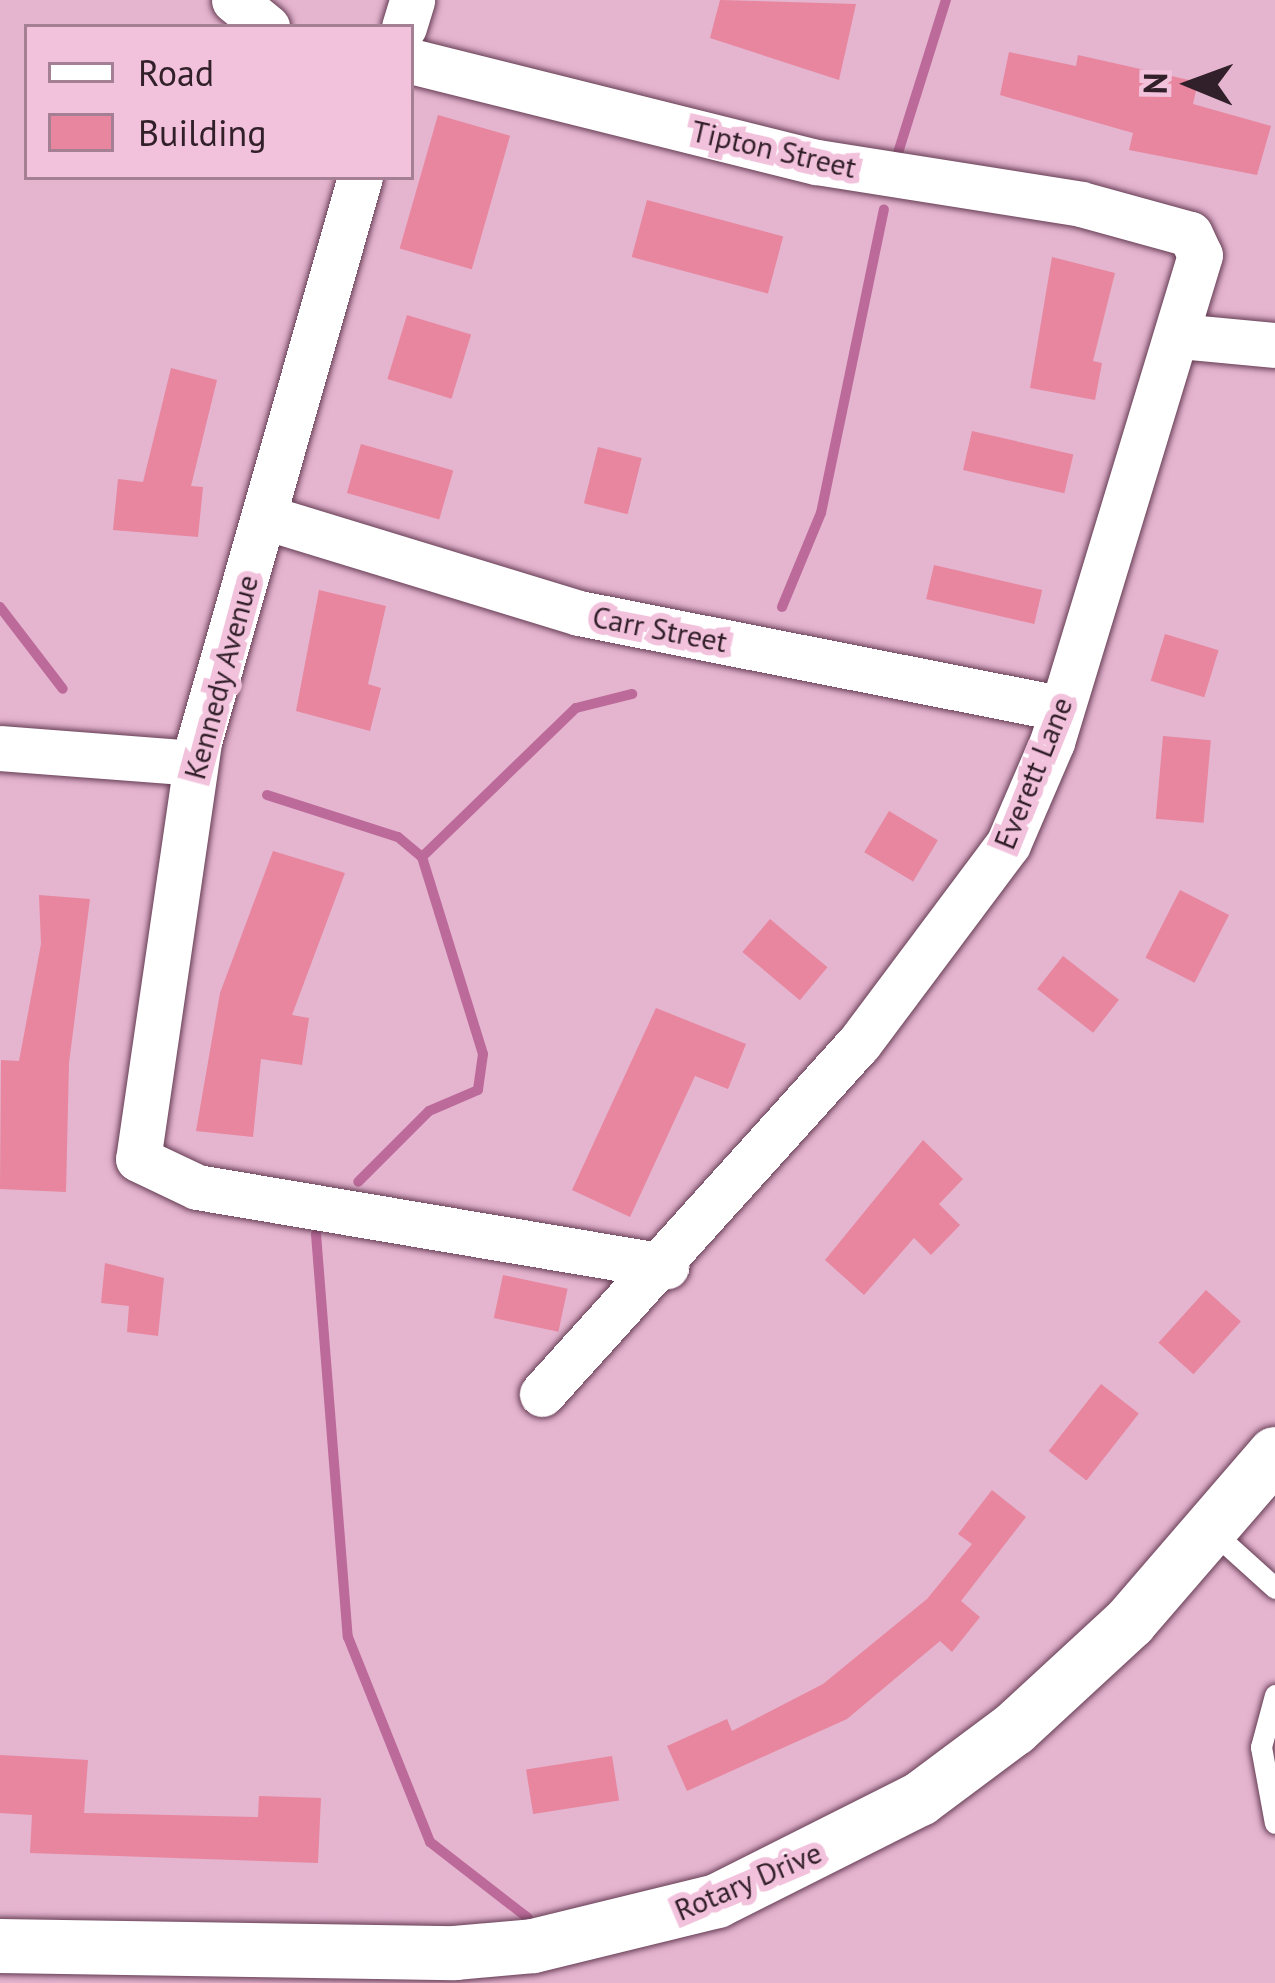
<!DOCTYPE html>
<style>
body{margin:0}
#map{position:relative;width:1275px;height:1983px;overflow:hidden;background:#e5b4cf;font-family:"PT Sans",sans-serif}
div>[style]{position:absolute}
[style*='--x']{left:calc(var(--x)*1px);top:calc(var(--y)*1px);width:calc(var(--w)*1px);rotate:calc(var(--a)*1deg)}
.stream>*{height:10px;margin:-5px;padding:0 5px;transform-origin:5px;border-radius:5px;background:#bc6a9a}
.building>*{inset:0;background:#e7869e;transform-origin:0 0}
.roads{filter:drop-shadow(0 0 3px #643c53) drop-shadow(0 0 3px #643c53)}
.service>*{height:21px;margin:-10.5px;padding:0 10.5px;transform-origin:10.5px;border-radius:10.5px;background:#fff}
.minor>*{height:45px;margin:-22.5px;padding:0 22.5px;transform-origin:22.5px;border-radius:22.5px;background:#fff}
.tertiary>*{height:54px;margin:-27px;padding:0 27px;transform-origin:27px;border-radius:27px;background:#fff}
span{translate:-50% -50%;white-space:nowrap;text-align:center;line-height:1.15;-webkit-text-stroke:12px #f2c1dc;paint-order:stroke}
.street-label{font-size:30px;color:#311f29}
.legend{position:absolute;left:24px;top:24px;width:390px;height:156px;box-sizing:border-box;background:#f2c1dc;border:3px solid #a58094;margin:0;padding:15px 21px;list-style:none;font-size:36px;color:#311f29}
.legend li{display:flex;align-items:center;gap:24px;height:60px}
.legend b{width:60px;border:3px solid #a58094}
.north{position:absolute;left:1131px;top:24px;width:120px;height:120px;-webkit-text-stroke:9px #f2c1dc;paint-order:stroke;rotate:271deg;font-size:33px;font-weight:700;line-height:48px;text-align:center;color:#311f29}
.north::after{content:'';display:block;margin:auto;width:42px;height:54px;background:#311f29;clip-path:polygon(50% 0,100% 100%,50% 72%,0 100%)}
</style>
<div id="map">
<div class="stream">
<i style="--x:897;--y:156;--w:164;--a:-72.6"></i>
<i style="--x:0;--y:607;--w:103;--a:52.5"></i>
<i style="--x:782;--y:607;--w:102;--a:-67.5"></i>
<i style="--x:821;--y:513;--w:310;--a:-78.3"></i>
<i style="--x:267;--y:795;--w:138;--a:17.8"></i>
<i style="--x:398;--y:837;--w:31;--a:40"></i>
<i style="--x:422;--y:857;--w:206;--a:72.8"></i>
<i style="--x:483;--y:1054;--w:36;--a:98"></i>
<i style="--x:478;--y:1090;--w:53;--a:156.8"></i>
<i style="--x:429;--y:1111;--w:100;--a:135"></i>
<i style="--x:422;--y:857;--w:214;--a:-44.1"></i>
<i style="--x:576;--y:708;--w:58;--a:-14"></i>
<i style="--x:316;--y:1234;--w:404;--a:85.5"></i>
<i style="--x:348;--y:1637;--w:221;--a:68.2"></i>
<i style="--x:430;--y:1842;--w:124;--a:37.8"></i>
</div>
<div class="building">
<i style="clip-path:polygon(720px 0,856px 4px,839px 80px,710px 38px)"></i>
<i style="clip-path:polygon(1009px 52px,1076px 66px,1078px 55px,1198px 82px,1193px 104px,1271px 126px,1257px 175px,1129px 150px,1133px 133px,1000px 95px)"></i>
<i style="left:438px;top:115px;width:75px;height:139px;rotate:16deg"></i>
<i style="left:647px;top:200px;width:141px;height:59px;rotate:15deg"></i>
<i style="clip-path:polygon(1052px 257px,1115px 273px,1093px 361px,1102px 363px,1095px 400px,1030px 388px)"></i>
<i style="left:407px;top:315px;width:67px;height:67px;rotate:17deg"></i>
<i style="clip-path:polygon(171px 368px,217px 380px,191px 486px,203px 487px,198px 537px,113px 530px,118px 479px,143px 482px)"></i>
<i style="left:972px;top:431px;width:104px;height:40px;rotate:13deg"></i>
<i style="left:361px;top:444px;width:96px;height:51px;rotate:16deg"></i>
<i style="left:598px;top:447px;width:45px;height:58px;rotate:14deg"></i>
<i style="left:934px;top:565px;width:111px;height:35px;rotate:13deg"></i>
<i style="clip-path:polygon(319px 590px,386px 606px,368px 684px,381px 688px,370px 731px,296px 711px)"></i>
<i style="left:1165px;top:634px;width:56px;height:49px;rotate:17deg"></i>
<i style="left:1163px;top:736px;width:48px;height:83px;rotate:5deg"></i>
<i style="left:889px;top:811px;width:57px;height:48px;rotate:31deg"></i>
<i style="clip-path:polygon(273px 851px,345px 873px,292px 1015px,309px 1018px,302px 1065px,261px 1059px,253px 1137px,196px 1131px,220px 993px)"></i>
<i style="left:1180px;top:890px;width:55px;height:76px;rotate:27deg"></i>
<i style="clip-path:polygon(39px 895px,90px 899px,69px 1063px,66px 1192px,0 1189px,1px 1060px,19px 1061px,41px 944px)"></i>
<i style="left:770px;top:919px;width:75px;height:43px;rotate:40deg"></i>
<i style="left:1063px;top:956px;width:71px;height:42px;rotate:38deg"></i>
<i style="clip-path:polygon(656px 1008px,746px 1044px,728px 1089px,695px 1076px,630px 1217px,572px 1190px)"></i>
<i style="clip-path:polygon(923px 1140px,963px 1179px,939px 1204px,960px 1225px,931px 1255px,914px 1238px,864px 1295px,825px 1260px)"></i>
<i style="clip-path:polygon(105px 1263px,164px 1278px,158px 1336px,127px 1332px,129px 1306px,101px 1303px)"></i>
<i style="left:503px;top:1275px;width:66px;height:44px;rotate:12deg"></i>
<i style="left:1206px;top:1290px;width:47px;height:71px;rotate:42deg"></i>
<i style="left:1101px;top:1384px;width:48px;height:85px;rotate:38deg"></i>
<i style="clip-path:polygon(992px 1490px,1026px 1517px,961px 1601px,980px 1617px,952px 1652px,940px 1641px,847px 1719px,687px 1791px,667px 1746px,727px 1719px,732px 1731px,823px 1684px,927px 1599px,972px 1544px,958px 1534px)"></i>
<i style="clip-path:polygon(0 1755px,88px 1760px,84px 1813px,258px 1817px,259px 1796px,321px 1798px,318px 1863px,30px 1853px,32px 1815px,0 1813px)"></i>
<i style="left:612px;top:1756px;width:45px;height:87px;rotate:81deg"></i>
</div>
<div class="roads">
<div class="service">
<i style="--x:1212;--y:1531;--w:85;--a:42.1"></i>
<i style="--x:1275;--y:1695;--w:54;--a:105.1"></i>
<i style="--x:1261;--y:1747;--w:77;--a:79.6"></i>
</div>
<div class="minor">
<i style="--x:234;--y:0;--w:43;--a:39.3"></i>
<i style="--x:404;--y:27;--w:28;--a:-73"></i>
<i style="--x:411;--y:61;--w:418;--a:14"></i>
<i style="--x:817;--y:162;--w:267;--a:9"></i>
<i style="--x:1081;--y:204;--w:113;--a:15.4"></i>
<i style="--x:1190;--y:234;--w:23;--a:65"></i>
<i style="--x:1200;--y:255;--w:509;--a:106.9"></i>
<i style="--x:1052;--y:742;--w:111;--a:113.3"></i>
<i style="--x:1008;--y:844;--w:249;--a:126.8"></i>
<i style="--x:859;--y:1043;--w:473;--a:132.1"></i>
<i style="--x:360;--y:177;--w:587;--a:105.91"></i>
<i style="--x:199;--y:742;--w:421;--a:98.3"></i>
<i style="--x:138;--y:1159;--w:65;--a:25.4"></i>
<i style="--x:197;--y:1187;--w:476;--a:9.6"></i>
<i style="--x:1179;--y:336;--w:96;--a:5.4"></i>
<i style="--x:265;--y:517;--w:328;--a:17"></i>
<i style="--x:579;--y:613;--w:492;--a:11.2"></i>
<i style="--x:0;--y:748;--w:195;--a:4.4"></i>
</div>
<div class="tertiary">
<i style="--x:0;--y:1946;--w:455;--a:0.9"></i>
<i style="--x:455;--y:1953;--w:78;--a:-5.1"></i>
<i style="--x:533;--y:1946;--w:189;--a:-13.7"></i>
<i style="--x:717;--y:1901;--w:227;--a:-26.7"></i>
<i style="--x:920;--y:1799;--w:117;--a:-36.7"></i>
<i style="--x:1014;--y:1729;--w:158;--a:-42.7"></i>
<i style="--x:1130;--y:1622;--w:222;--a:-49.2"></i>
</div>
</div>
<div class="street-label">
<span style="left:774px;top:149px;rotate:13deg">Tipton Street</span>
<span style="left:660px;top:629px;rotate:11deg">Carr Street</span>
<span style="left:221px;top:677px;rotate:-75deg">Kennedy Avenue</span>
<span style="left:1033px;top:773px;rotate:-68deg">Everett Lane</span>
<span style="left:748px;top:1881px;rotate:-23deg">Rotary Drive</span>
</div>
<ul class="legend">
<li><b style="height:15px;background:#fff"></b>Road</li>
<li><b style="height:33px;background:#e7869e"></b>Building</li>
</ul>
<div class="north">N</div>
</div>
